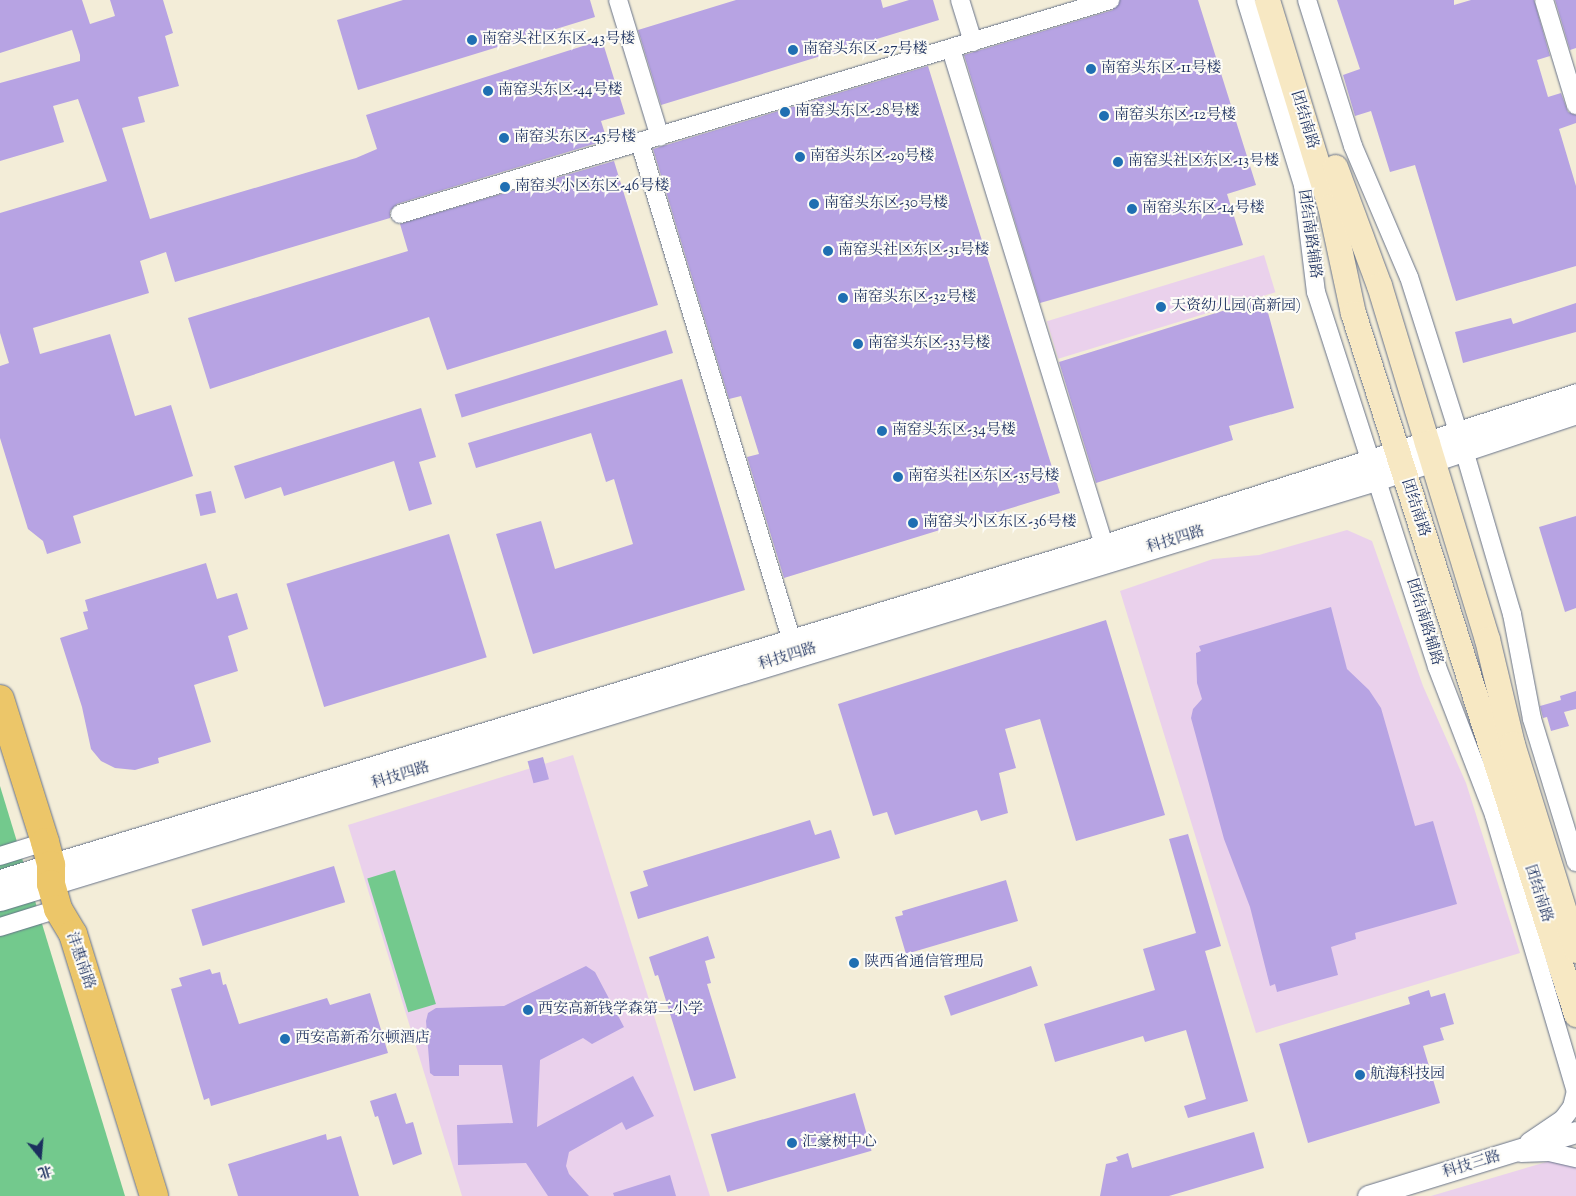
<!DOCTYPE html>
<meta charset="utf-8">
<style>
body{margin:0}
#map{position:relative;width:1576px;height:1196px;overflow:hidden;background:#f3edd8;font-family:"Sorts Mill Goudy","Noto Serif SC",serif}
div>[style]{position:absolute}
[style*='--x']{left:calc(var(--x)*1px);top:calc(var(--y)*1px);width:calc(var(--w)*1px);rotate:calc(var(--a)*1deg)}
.built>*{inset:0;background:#ead1ec;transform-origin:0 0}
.green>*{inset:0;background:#73c98d;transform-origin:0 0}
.building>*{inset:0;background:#b7a3e3;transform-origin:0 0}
.roads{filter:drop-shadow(0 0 1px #677289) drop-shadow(0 0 1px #677289)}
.minor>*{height:18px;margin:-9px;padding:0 9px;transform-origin:9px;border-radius:9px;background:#fff}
.tertiary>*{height:21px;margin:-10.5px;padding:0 10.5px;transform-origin:10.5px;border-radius:10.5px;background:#fff}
.secondary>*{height:25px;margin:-12.5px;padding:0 12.5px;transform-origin:12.5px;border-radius:12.5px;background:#f7e8c3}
.primary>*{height:28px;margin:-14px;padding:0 14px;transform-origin:14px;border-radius:14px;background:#ecc669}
.dots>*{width:14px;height:14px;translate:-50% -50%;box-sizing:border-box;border:2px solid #fdfcf7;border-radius:50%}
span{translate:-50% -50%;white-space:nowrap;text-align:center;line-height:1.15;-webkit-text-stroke:4px #fdfcf7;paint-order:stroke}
.poi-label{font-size:15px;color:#1b2f5e}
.left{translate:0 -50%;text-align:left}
.street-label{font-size:15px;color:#1b2f5e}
.north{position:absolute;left:15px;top:1131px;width:50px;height:50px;-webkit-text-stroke:4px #fdfcf7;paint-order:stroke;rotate:163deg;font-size:14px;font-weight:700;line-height:20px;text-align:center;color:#1b2f5e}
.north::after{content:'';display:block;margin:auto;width:18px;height:22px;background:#1b2f5e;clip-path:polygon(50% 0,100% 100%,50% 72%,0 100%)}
</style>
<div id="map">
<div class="built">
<i style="left:1264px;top:255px;width:39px;height:227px;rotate:73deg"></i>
<i style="clip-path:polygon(1347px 530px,1372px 541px,1423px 686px,1466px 783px,1520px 953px,1256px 1033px,1120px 591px,1213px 559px,1259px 555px)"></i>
<i style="clip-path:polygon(573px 755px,710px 1196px,462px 1196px,348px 825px)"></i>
<i style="clip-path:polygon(1576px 1153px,1576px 1196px,1431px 1196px,1543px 1163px)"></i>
</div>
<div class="green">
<i style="clip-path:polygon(0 786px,125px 1196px,0 1196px)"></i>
<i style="left:395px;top:870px;width:140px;height:29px;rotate:73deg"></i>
</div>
<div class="building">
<i style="clip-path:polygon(0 0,82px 0,90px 24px,115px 16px,110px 0,163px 0,173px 33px,165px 36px,179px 86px,138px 97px,145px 122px,122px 128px,150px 219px,356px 158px,377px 149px,366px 115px,602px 40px,625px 114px,601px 121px,607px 140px,397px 204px,390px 211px,390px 218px,175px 282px,166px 252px,140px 261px,149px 293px,33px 328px,40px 354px,110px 334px,135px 416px,171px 405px,193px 476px,73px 516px,81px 543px,47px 554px,43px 541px,28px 529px,0 438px,0 366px,9px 363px,0 333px,0 213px,107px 181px,78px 99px,53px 106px,64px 142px,0 161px,0 83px,80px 61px,80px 55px,72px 30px,0 53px)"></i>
<i style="clip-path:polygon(403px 0,590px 0,595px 17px,358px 90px,337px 20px)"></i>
<i style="clip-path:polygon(736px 0,881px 0,883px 8px,909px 0,933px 0,939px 20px,661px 105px,638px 30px)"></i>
<i style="clip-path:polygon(1120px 0,1198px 0,1256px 185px,1227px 194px,1243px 245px,1040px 303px,964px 55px,1113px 10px)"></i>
<i style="clip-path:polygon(1337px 0,1454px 0,1454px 5px,1471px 0,1534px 0,1550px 56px,1537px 60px,1548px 97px,1561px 93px,1568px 112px,1576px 115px,1576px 123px,1559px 129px,1576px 186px,1576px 266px,1456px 301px,1415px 165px,1390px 172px,1371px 111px,1355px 116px,1343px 75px,1360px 69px)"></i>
<i style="clip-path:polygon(1555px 0,1576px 0,1576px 48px,1570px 50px)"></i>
<i style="clip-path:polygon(928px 66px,1060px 493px,784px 578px,747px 457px,759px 454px,741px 396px,729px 399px,653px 149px)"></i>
<i style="clip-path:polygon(614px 161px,658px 305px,447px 370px,429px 317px,210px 389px,188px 318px,408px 251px,400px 224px)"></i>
<i style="clip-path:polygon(1264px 298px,1294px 408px,1229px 426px,1233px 440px,1096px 483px,1059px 362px)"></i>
<i style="clip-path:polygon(1576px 303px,1576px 332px,1463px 363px,1455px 332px,1511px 318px,1513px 324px)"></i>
<i style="left:666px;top:330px;width:24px;height:221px;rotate:73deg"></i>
<i style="clip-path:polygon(682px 379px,745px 590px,533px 654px,496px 534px,541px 521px,555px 569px,633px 544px,614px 479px,606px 482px,591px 433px,476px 468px,468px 443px)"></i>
<i style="clip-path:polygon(421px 408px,436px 457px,419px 462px,432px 504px,409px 511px,394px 461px,284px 496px,281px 487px,245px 499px,234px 466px)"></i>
<i style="left:211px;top:491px;width:22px;height:16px;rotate:77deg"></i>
<i style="clip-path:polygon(1576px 516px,1576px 608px,1565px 612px,1539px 527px)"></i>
<i style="left:449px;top:534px;width:129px;height:170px;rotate:73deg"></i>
<i style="clip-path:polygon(206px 563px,217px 599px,237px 593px,248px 629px,228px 636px,238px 671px,194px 685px,211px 742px,158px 758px,159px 763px,135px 770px,115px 768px,101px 761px,91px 749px,82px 707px,60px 638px,88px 629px,83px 612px,88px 611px,85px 600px)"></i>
<i style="clip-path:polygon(1331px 607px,1347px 669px,1369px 690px,1381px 708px,1415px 826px,1433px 821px,1457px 904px,1355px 933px,1356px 939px,1331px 947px,1338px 975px,1277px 992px,1275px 984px,1270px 986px,1250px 907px,1224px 839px,1191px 718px,1193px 709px,1202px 699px,1197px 683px,1196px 653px,1201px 651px,1199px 646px)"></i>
<i style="clip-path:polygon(1106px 620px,1165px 815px,1076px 841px,1040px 719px,1005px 729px,1016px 768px,999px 773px,1008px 813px,981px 821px,977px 810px,895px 835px,887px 812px,873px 816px,838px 704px)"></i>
<i style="clip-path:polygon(1576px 691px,1576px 709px,1564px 712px,1569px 726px,1551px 731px,1547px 717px,1543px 718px,1540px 706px,1561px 700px,1560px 696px)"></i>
<i style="left:543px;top:757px;width:23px;height:16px;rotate:75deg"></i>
<i style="clip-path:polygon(810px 820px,815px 835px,831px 830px,840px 858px,638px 919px,630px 892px,648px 886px,643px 871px)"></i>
<i style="clip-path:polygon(1188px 834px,1221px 946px,1205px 951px,1248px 1101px,1188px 1118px,1184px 1106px,1206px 1099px,1186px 1030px,1145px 1042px,1143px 1036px,1055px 1062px,1044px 1024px,1155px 990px,1143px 949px,1196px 933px,1169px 839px)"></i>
<i style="left:334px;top:866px;width:38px;height:149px;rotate:73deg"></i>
<i style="clip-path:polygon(1006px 880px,1018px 921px,906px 954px,895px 917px,903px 915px,902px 911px)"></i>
<i style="clip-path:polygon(708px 936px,715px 958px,705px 961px,711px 983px,707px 984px,736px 1078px,694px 1091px,658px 975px,655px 976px,649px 957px)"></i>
<i style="clip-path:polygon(586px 966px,595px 972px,624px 1027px,592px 1044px,583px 1038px,540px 1060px,537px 1127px,633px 1076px,654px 1116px,626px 1130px,622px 1122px,569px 1152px,566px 1166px,569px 1174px,589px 1196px,548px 1196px,526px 1163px,458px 1165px,457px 1125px,513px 1123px,502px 1065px,459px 1065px,459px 1076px,434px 1076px,430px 1073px,426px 1021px,428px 1013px,436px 1008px,504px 1006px)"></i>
<i style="left:1031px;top:966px;width:21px;height:92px;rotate:71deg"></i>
<i style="clip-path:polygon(210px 969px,212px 974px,220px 972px,223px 985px,226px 984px,239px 1024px,327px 998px,330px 1005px,370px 993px,388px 1053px,211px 1106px,209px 1098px,204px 1100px,171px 989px,182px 986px,179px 978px)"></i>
<i style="clip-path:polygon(1429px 990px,1431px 997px,1445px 993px,1454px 1024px,1440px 1028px,1444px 1040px,1423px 1046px,1440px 1103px,1308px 1143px,1279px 1044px,1410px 1004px,1408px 997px)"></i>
<i style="clip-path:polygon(396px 1093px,406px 1124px,413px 1122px,422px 1154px,393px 1165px,378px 1116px,375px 1117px,370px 1101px)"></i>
<i style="left:855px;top:1093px;width:60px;height:150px;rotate:74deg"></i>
<i style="clip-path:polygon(1254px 1132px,1264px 1168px,1169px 1196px,1100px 1196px,1106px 1164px,1118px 1161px,1116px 1157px,1128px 1153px,1132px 1168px)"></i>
<i style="clip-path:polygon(326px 1134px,327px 1140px,341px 1136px,359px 1196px,238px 1196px,228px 1164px)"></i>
<i style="clip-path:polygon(670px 1175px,676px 1196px,614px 1196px,613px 1193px)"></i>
</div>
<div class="roads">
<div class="minor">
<i style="--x:618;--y:0;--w:143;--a:73"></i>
<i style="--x:960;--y:0;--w:44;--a:72.8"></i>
<i style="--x:1246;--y:0;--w:194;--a:72.9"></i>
<i style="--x:1303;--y:185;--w:108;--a:83.1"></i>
<i style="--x:1316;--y:292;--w:394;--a:72.1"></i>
<i style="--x:1437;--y:667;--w:159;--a:68.9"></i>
<i style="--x:1494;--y:815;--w:288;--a:73.5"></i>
<i style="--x:1576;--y:1091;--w:16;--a:104"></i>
<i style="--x:1572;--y:1107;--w:15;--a:127"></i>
<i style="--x:1563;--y:1119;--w:41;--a:145.9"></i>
<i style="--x:1307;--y:0;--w:153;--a:72.5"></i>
<i style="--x:1353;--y:146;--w:142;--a:66.9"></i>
<i style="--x:1409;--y:277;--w:182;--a:72.4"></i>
<i style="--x:1464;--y:450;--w:171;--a:73.7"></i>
<i style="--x:1512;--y:614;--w:107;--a:79.2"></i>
<i style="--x:1532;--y:719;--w:150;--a:72.9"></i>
<i style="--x:1544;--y:0;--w:110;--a:73.1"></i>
<i style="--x:951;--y:49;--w:519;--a:72.86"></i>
<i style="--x:640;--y:143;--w:518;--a:73.04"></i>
<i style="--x:400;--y:214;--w:742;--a:-16.77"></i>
<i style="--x:0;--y:856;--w:47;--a:-17.3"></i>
<i style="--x:0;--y:927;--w:61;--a:-17.2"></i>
<i style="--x:1521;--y:1153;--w:28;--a:-2"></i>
<i style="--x:1549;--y:1152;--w:28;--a:13"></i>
</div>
<div class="tertiary">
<i style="--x:0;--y:880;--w:1154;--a:-16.88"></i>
<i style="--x:1104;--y:545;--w:496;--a:-17.7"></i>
<i style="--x:0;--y:900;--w:1442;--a:-16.98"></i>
<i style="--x:1379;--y:479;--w:208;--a:-18.5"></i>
<i style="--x:1368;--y:1196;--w:218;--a:-17.1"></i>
</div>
<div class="secondary">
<i style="--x:1267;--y:0;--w:215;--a:73"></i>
<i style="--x:1330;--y:206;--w:109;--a:77.9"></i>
<i style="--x:1353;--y:313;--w:736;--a:72.35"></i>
<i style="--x:1335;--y:167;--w:126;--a:69.6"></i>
<i style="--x:1379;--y:285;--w:165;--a:73.1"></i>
<i style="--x:1427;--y:443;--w:205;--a:73"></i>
<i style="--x:1487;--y:639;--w:108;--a:76.6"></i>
<i style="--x:1512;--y:744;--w:216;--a:72.7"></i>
</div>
<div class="primary">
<i style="--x:0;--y:699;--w:150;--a:72.5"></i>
<i style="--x:45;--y:842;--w:24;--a:75"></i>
<i style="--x:51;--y:865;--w:19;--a:90"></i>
<i style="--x:51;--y:884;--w:26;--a:74"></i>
<i style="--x:58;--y:909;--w:29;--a:59"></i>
<i style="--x:73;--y:934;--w:274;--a:72.8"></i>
</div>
</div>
<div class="dots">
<i style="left:472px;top:40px;background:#1f6fb2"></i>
<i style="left:793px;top:50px;background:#1f6fb2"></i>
<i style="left:1091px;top:69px;background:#1f6fb2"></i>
<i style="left:488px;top:91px;background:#1f6fb2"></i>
<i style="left:785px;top:112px;background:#1f6fb2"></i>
<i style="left:1104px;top:116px;background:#1f6fb2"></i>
<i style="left:504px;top:138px;background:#1f6fb2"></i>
<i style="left:800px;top:157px;background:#1f6fb2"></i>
<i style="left:1118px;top:162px;background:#1f6fb2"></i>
<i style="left:505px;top:187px;background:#1f6fb2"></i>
<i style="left:814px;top:204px;background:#1f6fb2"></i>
<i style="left:1132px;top:209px;background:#1f6fb2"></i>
<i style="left:828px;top:251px;background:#1f6fb2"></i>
<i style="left:843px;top:298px;background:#1f6fb2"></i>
<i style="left:1161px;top:307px;background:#1f6fb2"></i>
<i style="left:858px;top:344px;background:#1f6fb2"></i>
<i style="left:882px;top:431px;background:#1f6fb2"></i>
<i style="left:898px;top:477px;background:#1f6fb2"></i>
<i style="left:913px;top:523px;background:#1f6fb2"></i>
<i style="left:854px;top:963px;background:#1f6fb2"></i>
<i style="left:528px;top:1010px;background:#1f6fb2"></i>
<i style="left:285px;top:1039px;background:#1f6fb2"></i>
<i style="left:1360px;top:1075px;background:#1f6fb2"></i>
<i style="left:792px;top:1143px;background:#1f6fb2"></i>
</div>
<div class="poi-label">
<span class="left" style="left:482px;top:40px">南窑头社区东区-43号楼</span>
<span class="left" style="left:803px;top:50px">南窑头东区-27号楼</span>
<span class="left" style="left:1101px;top:69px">南窑头东区-11号楼</span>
<span class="left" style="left:498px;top:91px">南窑头东区-44号楼</span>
<span class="left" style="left:795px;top:112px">南窑头东区-28号楼</span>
<span class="left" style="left:1114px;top:116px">南窑头东区-12号楼</span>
<span class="left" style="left:514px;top:138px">南窑头东区-45号楼</span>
<span class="left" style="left:810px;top:157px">南窑头东区-29号楼</span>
<span class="left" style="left:1128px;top:162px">南窑头社区东区-13号楼</span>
<span class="left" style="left:515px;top:187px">南窑头小区东区-46号楼</span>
<span class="left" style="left:824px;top:204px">南窑头东区-30号楼</span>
<span class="left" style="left:1142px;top:209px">南窑头东区-14号楼</span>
<span class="left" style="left:838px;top:251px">南窑头社区东区-31号楼</span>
<span class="left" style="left:853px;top:298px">南窑头东区-32号楼</span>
<span class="left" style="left:1171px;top:307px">天资幼儿园(高新园)</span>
<span class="left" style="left:868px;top:344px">南窑头东区-33号楼</span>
<span class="left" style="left:892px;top:431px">南窑头东区-34号楼</span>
<span class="left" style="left:908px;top:477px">南窑头社区东区-35号楼</span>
<span class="left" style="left:923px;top:523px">南窑头小区东区-36号楼</span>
<span class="left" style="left:864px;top:963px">陕西省通信管理局</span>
<span class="left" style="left:538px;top:1010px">西安高新钱学森第二小学</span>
<span class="left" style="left:295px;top:1039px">西安高新希尔顿酒店</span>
<span class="left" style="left:1370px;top:1075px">航海科技园</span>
<span class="left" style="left:802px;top:1143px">汇豪树中心</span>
</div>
<div class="street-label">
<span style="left:1304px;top:120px;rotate:73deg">团结南路</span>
<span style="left:1309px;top:234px;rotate:82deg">团结南路辅路</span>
<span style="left:1415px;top:508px;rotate:72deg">团结南路</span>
<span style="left:1176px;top:540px;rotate:-17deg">科技四路</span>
<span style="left:1424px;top:622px;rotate:73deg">团结南路辅路</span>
<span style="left:788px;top:657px;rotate:-17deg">科技四路</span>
<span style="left:401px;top:776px;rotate:-17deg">科技四路</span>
<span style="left:1538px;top:894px;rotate:72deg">团结南路</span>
<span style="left:80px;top:961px;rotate:71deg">沣惠南路</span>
<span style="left:1472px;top:1165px;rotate:-17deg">科技三路</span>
</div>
<div class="north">北</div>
</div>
